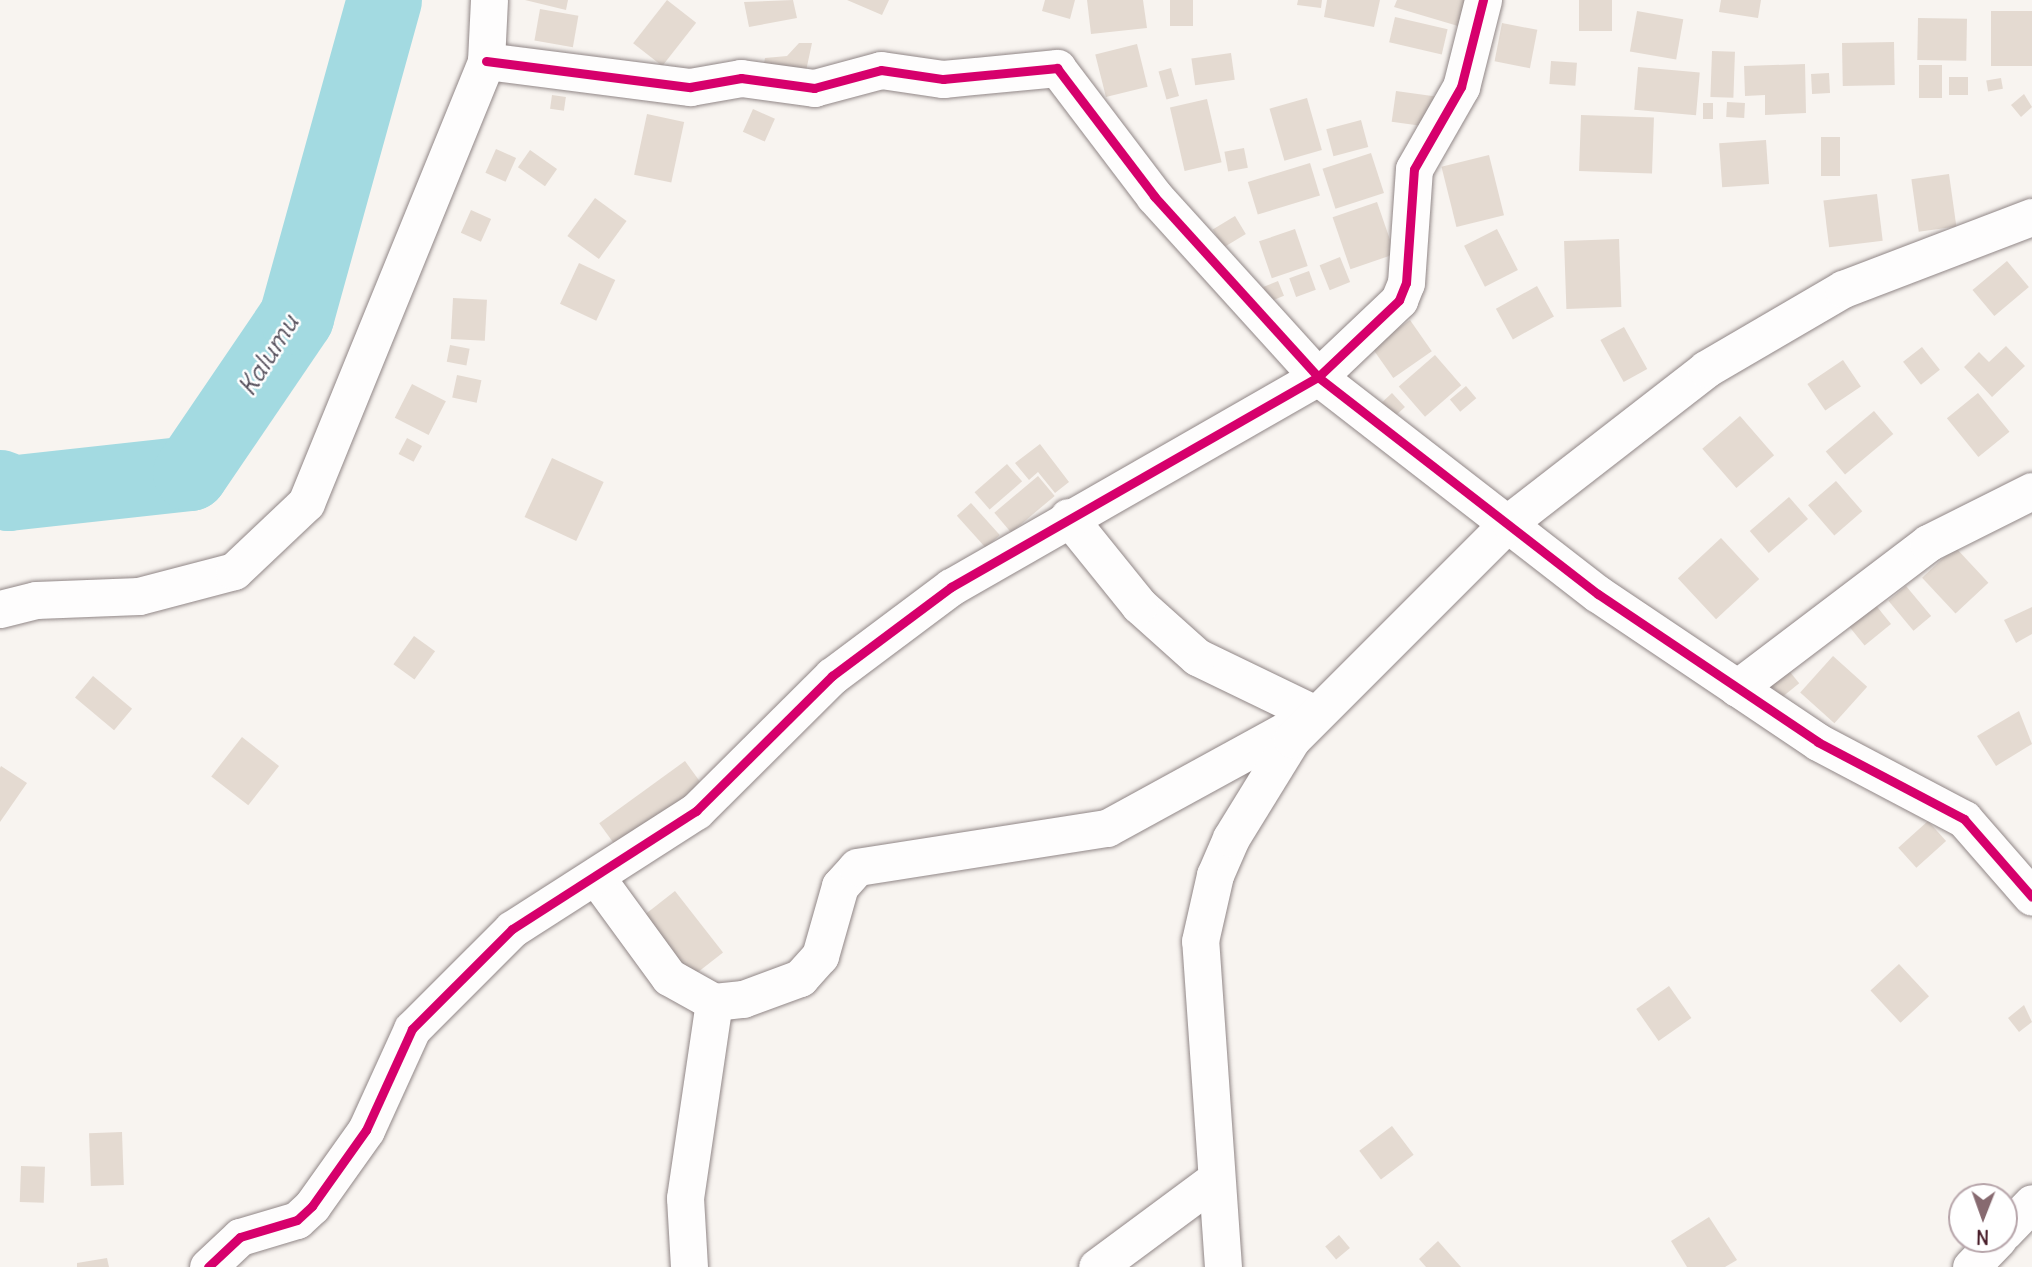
<!DOCTYPE html>
<style>
body{margin:0}
#map{position:relative;width:2032px;height:1267px;overflow:hidden;background:#f8f4f0;font-family:Delius,sans-serif}
div>[style]{position:absolute}
[style*='--x']{left:calc(var(--x)*1px);top:calc(var(--y)*1px);width:calc(var(--w)*1px);rotate:calc(var(--a)*1deg)}
.river>*{height:75px;margin:-37.5px;padding:0 37.5px;transform-origin:37.5px;border-radius:37.5px;background:#a3dae1}
.building>*{inset:0;background:#e4dad1;transform-origin:0 0}
.roads{filter:drop-shadow(0 0 2px #918787) drop-shadow(0 0 2px #918787)}
.minor>*{height:37px;margin:-18.5px;padding:0 18.5px;transform-origin:18.5px;border-radius:18.5px;background:#fefdfd}
.cycleway>*{height:9px;margin:-4.5px;padding:0 4.5px;transform-origin:4.5px;border-radius:4.5px;background:#d6006c}
span{translate:-50% -50%;white-space:nowrap;text-align:center;line-height:1.15;-webkit-text-stroke:5px #fff;paint-order:stroke}
.water-label{font-size:26px;color:#5a5460;font-style:italic}
.north{position:absolute;left:1948px;top:1183px;width:70px;height:70px;box-sizing:border-box;background:#fff;border:2px solid #b7a5aa;border-radius:50%;rotate:181deg;font-size:19px;font-weight:700;line-height:28px;text-align:center;color:#4a1f2b}
.north::after{content:'';display:block;margin:auto;width:24px;height:32px;background:#876a70;clip-path:polygon(50% 0,100% 100%,50% 72%,0 100%)}
</style>
<div id="map">
<div class="river">
<i style="--x:0;--y:487;--w:10;--a:37"></i>
<i style="--x:8;--y:493;--w:183;--a:-6.3"></i>
<i style="--x:190;--y:473;--w:189;--a:-55.8"></i>
<i style="--x:296;--y:317;--w:329;--a:-74.5"></i>
</div>
<div class="building">
<i style="clip-path:polygon(525px 0,568px 0,566px 10px)"></i>
<i style="left:667px;top:0;width:37px;height:55px;rotate:38deg"></i>
<i style="clip-path:polygon(793px 0,797px 18px,749px 27px,744px 2px)"></i>
<i style="clip-path:polygon(847px 0,889px 0,882px 15px)"></i>
<i style="clip-path:polygon(1045px 0,1075px 0,1070px 19px,1042px 11px)"></i>
<i style="clip-path:polygon(1087px 0,1143px 0,1147px 28px,1091px 34px)"></i>
<i style="left:1170px;top:0;width:23px;height:26px"></i>
<i style="clip-path:polygon(1298px 0,1322px 0,1321px 8px,1297px 5px)"></i>
<i style="clip-path:polygon(1327px 0,1380px 0,1374px 27px,1324px 17px)"></i>
<i style="clip-path:polygon(1397px 0,1465px 0,1458px 26px,1394px 7px)"></i>
<i style="left:1579px;top:0;width:33px;height:31px"></i>
<i style="clip-path:polygon(1721px 0,1761px 0,1758px 18px,1719px 12px)"></i>
<i style="left:540px;top:9px;width:39px;height:32px;rotate:10deg"></i>
<i style="left:1637px;top:11px;width:47px;height:41px;rotate:10deg"></i>
<i style="left:1991px;top:11px;width:41px;height:55px"></i>
<i style="left:1395px;top:17px;width:54px;height:26px;rotate:13deg"></i>
<i style="left:1918px;top:18px;width:49px;height:42px;rotate:1deg"></i>
<i style="left:1502px;top:23px;width:36px;height:39px;rotate:11deg"></i>
<i style="left:1894px;top:42px;width:43px;height:52px;rotate:89deg"></i>
<i style="clip-path:polygon(799px 43px,812px 43px,803px 85px,762px 76px,765px 58px,787px 56px)"></i>
<i style="left:1137px;top:44px;width:44px;height:43px;rotate:76deg"></i>
<i style="left:1712px;top:51px;width:23px;height:46px;rotate:2deg"></i>
<i style="left:1231px;top:53px;width:27px;height:40px;rotate:82deg"></i>
<i style="left:1551px;top:61px;width:26px;height:23px;rotate:4deg"></i>
<i style="clip-path:polygon(1805px 64px,1806px 113px,1765px 115px,1765px 95px,1745px 96px,1744px 66px)"></i>
<i style="left:1919px;top:65px;width:23px;height:33px"></i>
<i style="left:1638px;top:67px;width:62px;height:43px;rotate:5deg"></i>
<i style="left:1171px;top:68px;width:29px;height:13px;rotate:74deg"></i>
<i style="left:1829px;top:73px;width:20px;height:18px;rotate:87deg"></i>
<i style="left:1949px;top:77px;width:19px;height:18px"></i>
<i style="left:2001px;top:78px;width:11px;height:15px;rotate:80deg"></i>
<i style="left:1396px;top:91px;width:42px;height:31px;rotate:8deg"></i>
<i style="clip-path:polygon(2024px 94px,2032px 107px,2021px 117px,2011px 105px)"></i>
<i style="left:552px;top:95px;width:14px;height:14px;rotate:8deg"></i>
<i style="left:1307px;top:98px;width:54px;height:39px;rotate:74deg"></i>
<i style="left:1207px;top:99px;width:65px;height:38px;rotate:77deg"></i>
<i style="left:1727px;top:102px;width:18px;height:15px;rotate:3deg"></i>
<i style="left:1703px;top:103px;width:10px;height:16px"></i>
<i style="left:753px;top:109px;width:24px;height:25px;rotate:24deg"></i>
<i style="left:647px;top:114px;width:38px;height:62px;rotate:12deg"></i>
<i style="left:1581px;top:115px;width:73px;height:56px;rotate:2deg"></i>
<i style="left:1361px;top:120px;width:28px;height:36px;rotate:75deg"></i>
<i style="left:1821px;top:137px;width:19px;height:39px"></i>
<i style="left:1766px;top:140px;width:44px;height:47px;rotate:86deg"></i>
<i style="left:1244px;top:148px;width:20px;height:20px;rotate:79deg"></i>
<i style="left:496px;top:149px;width:22px;height:26px;rotate:24deg"></i>
<i style="left:530px;top:150px;width:33px;height:21px;rotate:35deg"></i>
<i style="left:1371px;top:153px;width:42px;height:51px;rotate:72deg"></i>
<i style="left:1489px;top:155px;width:62px;height:49px;rotate:76deg"></i>
<i style="left:1310px;top:163px;width:34px;height:65px;rotate:73deg"></i>
<i style="left:1949px;top:174px;width:53px;height:38px;rotate:82deg"></i>
<i style="left:1877px;top:194px;width:47px;height:54px;rotate:83deg"></i>
<i style="left:595px;top:198px;width:39px;height:47px;rotate:36deg"></i>
<i style="left:1377px;top:202px;width:55px;height:47px;rotate:71deg"></i>
<i style="left:471px;top:210px;width:22px;height:25px;rotate:24deg"></i>
<i style="left:1235px;top:216px;width:21px;height:26px;rotate:59deg"></i>
<i style="left:1295px;top:229px;width:39px;height:38px;rotate:71deg"></i>
<i style="left:1497px;top:229px;width:46px;height:37px;rotate:63deg"></i>
<i style="left:1619px;top:239px;width:68px;height:55px;rotate:88deg"></i>
<i style="left:1340px;top:257px;width:27px;height:22px;rotate:68deg"></i>
<i style="left:2007px;top:261px;width:34px;height:45px;rotate:50deg"></i>
<i style="left:579px;top:263px;width:40px;height:45px;rotate:25deg"></i>
<i style="left:1309px;top:271px;width:20px;height:21px;rotate:70deg"></i>
<i style="left:1278px;top:281px;width:16px;height:16px;rotate:68deg"></i>
<i style="left:1537px;top:286px;width:35px;height:47px;rotate:61deg"></i>
<i style="left:453px;top:298px;width:34px;height:41px;rotate:3deg"></i>
<i style="left:1410px;top:320px;width:38px;height:47px;rotate:55deg"></i>
<i style="left:1624px;top:327px;width:48px;height:27px;rotate:61deg"></i>
<i style="left:450px;top:345px;width:20px;height:17px;rotate:11deg"></i>
<i style="clip-path:polygon(2006px 346px,2025px 366px,1992px 397px,1964px 367px,1979px 352px,1989px 362px)"></i>
<i style="left:1922px;top:347px;width:29px;height:24px;rotate:52deg"></i>
<i style="left:1435px;top:355px;width:40px;height:48px;rotate:49deg"></i>
<i style="left:1843px;top:360px;width:32px;height:43px;rotate:56deg"></i>
<i style="left:457px;top:375px;width:25px;height:23px;rotate:12deg"></i>
<i style="left:412px;top:384px;width:38px;height:38px;rotate:27deg"></i>
<i style="left:1466px;top:386px;width:16px;height:21px;rotate:50deg"></i>
<i style="left:1392px;top:393px;width:19px;height:23px;rotate:47deg"></i>
<i style="left:1978px;top:393px;width:50px;height:40px;rotate:51deg"></i>
<i style="left:1874px;top:411px;width:30px;height:63px;rotate:50deg"></i>
<i style="left:1740px;top:416px;width:52px;height:50px;rotate:49deg"></i>
<i style="left:407px;top:438px;width:17px;height:18px;rotate:28deg"></i>
<i style="clip-path:polygon(1040px 444px,1069px 482px,1055px 493px,1038px 472px,1029px 480px,1015px 463px)"></i>
<i style="left:552px;top:458px;width:57px;height:65px;rotate:25deg"></i>
<i style="left:1007px;top:464px;width:23px;height:43px;rotate:49deg"></i>
<i style="left:1038px;top:476px;width:26px;height:57px;rotate:50deg"></i>
<i style="left:1836px;top:481px;width:40px;height:37px;rotate:49deg"></i>
<i style="left:1789px;top:497px;width:29px;height:52px;rotate:49deg"></i>
<i style="left:971px;top:503px;width:43px;height:19px;rotate:48deg"></i>
<i style="left:1721px;top:538px;width:56px;height:59px;rotate:47deg"></i>
<i style="left:1955px;top:547px;width:49px;height:45px;rotate:47deg"></i>
<i style="left:1906px;top:586px;width:39px;height:23px;rotate:50deg"></i>
<i style="left:1874px;top:603px;width:27px;height:34px;rotate:51deg"></i>
<i style="clip-path:polygon(2032px 607px,2032px 634px,2016px 643px,2004px 620px)"></i>
<i style="left:414px;top:636px;width:26px;height:35px;rotate:36deg"></i>
<i style="left:1833px;top:656px;width:46px;height:49px;rotate:42deg"></i>
<i style="left:1786px;top:667px;width:21px;height:23px;rotate:51deg"></i>
<i style="left:93px;top:676px;width:51px;height:28px;rotate:40deg"></i>
<i style="clip-path:polygon(2019px 711px,2032px 744px,1996px 766px,1977px 736px)"></i>
<i style="left:242px;top:737px;width:47px;height:50px;rotate:38deg"></i>
<i style="left:685px;top:761px;width:41px;height:106px;rotate:54deg"></i>
<i style="clip-path:polygon(1px 766px,27px 783px,0 822px,0 768px)"></i>
<i style="left:1928px;top:821px;width:27px;height:40px;rotate:48deg"></i>
<i style="left:675px;top:891px;width:78px;height:43px;rotate:52deg"></i>
<i style="left:1899px;top:964px;width:44px;height:39px;rotate:47deg"></i>
<i style="left:1669px;top:986px;width:39px;height:40px;rotate:55deg"></i>
<i style="clip-path:polygon(2024px 1005px,2032px 1022px,2019px 1032px,2008px 1018px)"></i>
<i style="left:1392px;top:1126px;width:36px;height:41px;rotate:53deg"></i>
<i style="left:122px;top:1132px;width:53px;height:33px;rotate:88deg"></i>
<i style="left:21px;top:1166px;width:24px;height:36px;rotate:2deg"></i>
<i style="clip-path:polygon(1709px 1217px,1737px 1260px,1725px 1267px,1687px 1267px,1671px 1241px)"></i>
<i style="left:1339px;top:1235px;width:17px;height:18px;rotate:50deg"></i>
<i style="clip-path:polygon(1438px 1241px,1461px 1267px,1426px 1267px,1419px 1259px)"></i>
<i style="clip-path:polygon(107px 1258px,109px 1267px,77px 1267px,77px 1263px)"></i>
</div>
<div class="roads">
<div class="minor">
<i style="--x:486;--y:61;--w:206;--a:7.3"></i>
<i style="--x:690;--y:87;--w:52;--a:-10"></i>
<i style="--x:741;--y:78;--w:74;--a:7.8"></i>
<i style="--x:814;--y:88;--w:69;--a:-15"></i>
<i style="--x:881;--y:70;--w:63;--a:8.3"></i>
<i style="--x:943;--y:79;--w:115;--a:-5.5"></i>
<i style="--x:1057;--y:68;--w:161;--a:52.8"></i>
<i style="--x:1154;--y:196;--w:244;--a:47.8"></i>
<i style="--x:1318;--y:377;--w:354;--a:37.8"></i>
<i style="--x:1598;--y:594;--w:265;--a:33.9"></i>
<i style="--x:1818;--y:742;--w:165;--a:27.8"></i>
<i style="--x:1964;--y:819;--w:103;--a:48.9"></i>
<i style="--x:0;--y:609;--w:37;--a:-14"></i>
<i style="--x:36;--y:600;--w:103;--a:-2.2"></i>
<i style="--x:139;--y:596;--w:98;--a:-14.7"></i>
<i style="--x:234;--y:571;--w:99;--a:-43.4"></i>
<i style="--x:306;--y:503;--w:477;--a:-67.8"></i>
<i style="--x:486;--y:61;--w:61;--a:-87.2"></i>
<i style="--x:1737;--y:688;--w:240;--a:-37.2"></i>
<i style="--x:1928;--y:543;--w:116;--a:-26.6"></i>
<i style="--x:596;--y:877;--w:124;--a:53.9"></i>
<i style="--x:669;--y:977;--w:51;--a:29.1"></i>
<i style="--x:714;--y:1002;--w:29;--a:-6"></i>
<i style="--x:743;--y:999;--w:61;--a:-20.2"></i>
<i style="--x:800;--y:978;--w:30;--a:-48"></i>
<i style="--x:820;--y:956;--w:73;--a:-74.1"></i>
<i style="--x:840;--y:886;--w:25;--a:-48"></i>
<i style="--x:857;--y:867;--w:253;--a:-8.9"></i>
<i style="--x:1107;--y:828;--w:237;--a:-28.7"></i>
<i style="--x:1315;--y:714;--w:131;--a:-154.2"></i>
<i style="--x:1197;--y:657;--w:78;--a:-138.1"></i>
<i style="--x:1139;--y:605;--w:113;--a:-128.9"></i>
<i style="--x:2004;--y:1232;--w:40;--a:-46"></i>
<i style="--x:208;--y:1267;--w:44;--a:-43.2"></i>
<i style="--x:240;--y:1237;--w:59;--a:-16.6"></i>
<i style="--x:297;--y:1220;--w:21;--a:-43"></i>
<i style="--x:312;--y:1206;--w:93;--a:-54.6"></i>
<i style="--x:366;--y:1130;--w:111;--a:-65.5"></i>
<i style="--x:412;--y:1029;--w:141;--a:-45"></i>
<i style="--x:512;--y:929;--w:219;--a:-32.7"></i>
<i style="--x:696;--y:811;--w:192;--a:-44.8"></i>
<i style="--x:832;--y:676;--w:149;--a:-36.8"></i>
<i style="--x:951;--y:587;--w:423;--a:-29.8"></i>
<i style="--x:1318;--y:377;--w:112;--a:-43.5"></i>
<i style="--x:1399;--y:300;--w:18;--a:-68"></i>
<i style="--x:1406;--y:283;--w:114;--a:-86"></i>
<i style="--x:1414;--y:169;--w:95;--a:-60.2"></i>
<i style="--x:1461;--y:87;--w:90;--a:-75.8"></i>
<i style="--x:689;--y:1267;--w:69;--a:-93.3"></i>
<i style="--x:685;--y:1198;--w:198;--a:-81.6"></i>
<i style="--x:1097;--y:1267;--w:143;--a:-36.5"></i>
<i style="--x:1223;--y:1267;--w:327;--a:-94"></i>
<i style="--x:1200;--y:941;--w:68;--a:-77.2"></i>
<i style="--x:1215;--y:875;--w:40;--a:-66.6"></i>
<i style="--x:1231;--y:838;--w:116;--a:-58.4"></i>
<i style="--x:1292;--y:739;--w:307;--a:-45"></i>
<i style="--x:1509;--y:522;--w:249;--a:-37.8"></i>
<i style="--x:1706;--y:369;--w:159;--a:-30.3"></i>
<i style="--x:1843;--y:289;--w:202;--a:-20.9"></i>
<i style="--x:1971;--y:1267;--w:39;--a:-46"></i>
</div>
</div>
<div class="cycleway">
<i style="--x:486;--y:61;--w:206;--a:7.3"></i>
<i style="--x:690;--y:87;--w:52;--a:-10"></i>
<i style="--x:741;--y:78;--w:74;--a:7.8"></i>
<i style="--x:814;--y:88;--w:69;--a:-15"></i>
<i style="--x:881;--y:70;--w:63;--a:8.3"></i>
<i style="--x:943;--y:79;--w:115;--a:-5.5"></i>
<i style="--x:1057;--y:68;--w:161;--a:52.8"></i>
<i style="--x:1154;--y:196;--w:244;--a:47.8"></i>
<i style="--x:1318;--y:377;--w:354;--a:37.8"></i>
<i style="--x:1598;--y:594;--w:265;--a:33.9"></i>
<i style="--x:1818;--y:742;--w:165;--a:27.8"></i>
<i style="--x:1964;--y:819;--w:103;--a:48.9"></i>
<i style="--x:208;--y:1267;--w:44;--a:-43.2"></i>
<i style="--x:240;--y:1237;--w:59;--a:-16.6"></i>
<i style="--x:297;--y:1220;--w:21;--a:-43"></i>
<i style="--x:312;--y:1206;--w:93;--a:-54.6"></i>
<i style="--x:366;--y:1130;--w:111;--a:-65.5"></i>
<i style="--x:412;--y:1029;--w:141;--a:-45"></i>
<i style="--x:512;--y:929;--w:219;--a:-32.7"></i>
<i style="--x:696;--y:811;--w:192;--a:-44.8"></i>
<i style="--x:832;--y:676;--w:149;--a:-36.8"></i>
<i style="--x:951;--y:587;--w:423;--a:-29.8"></i>
<i style="--x:1318;--y:377;--w:112;--a:-43.5"></i>
<i style="--x:1399;--y:300;--w:18;--a:-68"></i>
<i style="--x:1406;--y:283;--w:114;--a:-86"></i>
<i style="--x:1414;--y:169;--w:95;--a:-60.2"></i>
<i style="--x:1461;--y:87;--w:90;--a:-75.8"></i>
</div>
<div class="water-label">
<span style="left:268px;top:355px;rotate:-58deg">Kalumu</span>
</div>
<div class="north">N</div>
</div>
